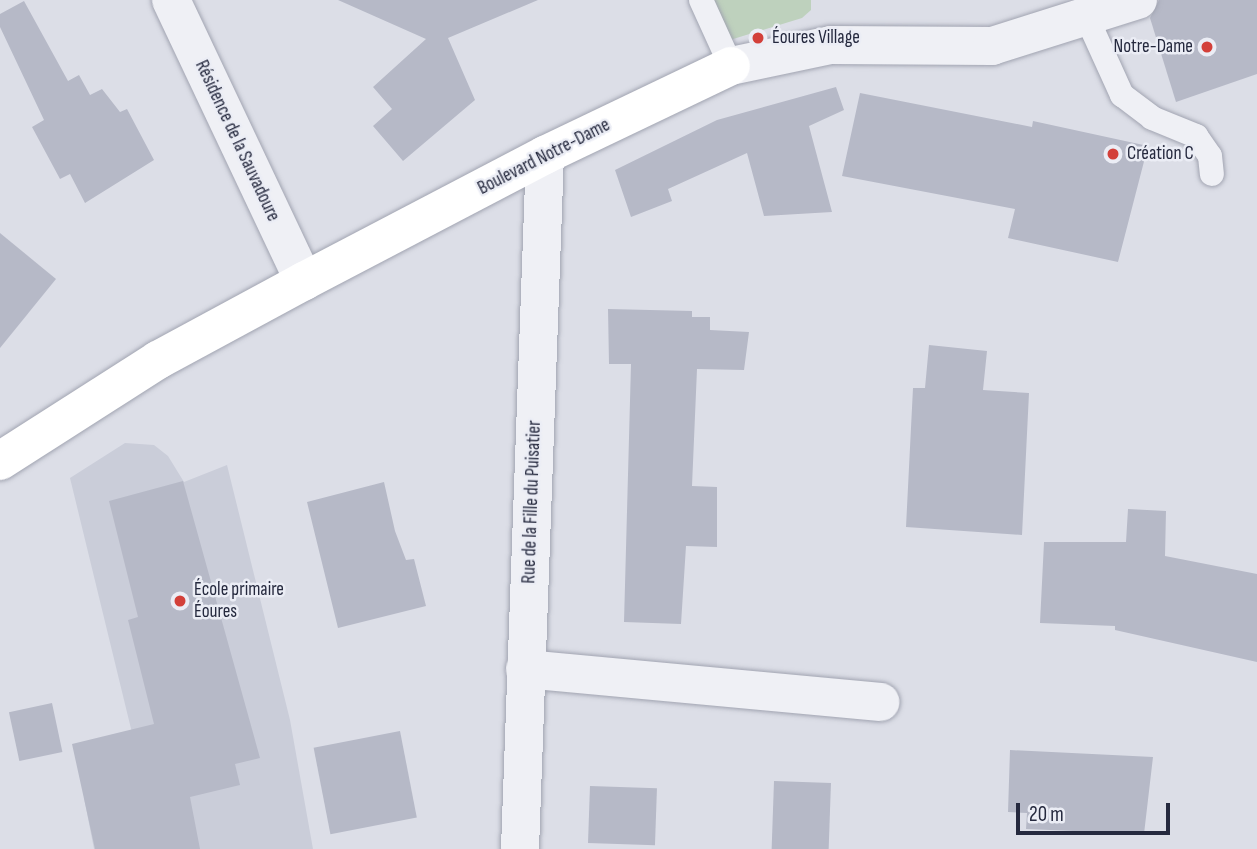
<!DOCTYPE html>
<meta charset="utf-8">
<style>
body{margin:0}
#map{position:relative;width:1257px;height:849px;overflow:hidden;background:#dcdee7;font-family:"Sofia Sans Condensed",sans-serif}
div>[style]{position:absolute}
[style*='--x']{left:calc(var(--x)*1px);top:calc(var(--y)*1px);width:calc(var(--w)*1px);rotate:calc(var(--a)*1deg)}
.built>*{inset:0;background:#cacdd9}
.green>*{inset:0;background:#bed1bd}
.building>*{inset:0;background:#b6b9c7;transform-origin:0 0}
.roads{filter:drop-shadow(0 0 2px #a1a4b1) drop-shadow(0 0 2px #a1a4b1)}
.lane>*{height:24px;margin:-12px;padding:0 12px;transform-origin:12px;border-radius:12px;background:#eff0f5}
.street>*{height:38px;margin:-19px;padding:0 19px;transform-origin:19px;border-radius:19px;background:#eff0f5}
.secondary>*{height:38px;margin:-19px;padding:0 19px;transform-origin:19px;border-radius:19px;background:#fff}
.dots>*{width:19px;height:19px;translate:-50% -50%;box-sizing:border-box;border:4px solid #ebedf5;border-radius:50%}
span{translate:-50% -50%;white-space:nowrap;text-align:center;line-height:1.15;-webkit-text-stroke:5px #ebedf5;paint-order:stroke}
.poi-label{font-size:19px;color:#25293e}
.left{translate:0 -50%;text-align:left}
.right{translate:-100% -50%;text-align:right}
.street-label{font-size:19px;color:#25293e}
.scale{position:absolute;left:1016px;top:803px;width:154px;height:32px;box-sizing:border-box;border:4px solid #25293e;border-top:0;padding-left:9px;font-size:21px;line-height:24px;white-space:nowrap;color:#25293e;-webkit-text-stroke:5px #ebedf5;paint-order:stroke}
</style>
<div id="map">
<div class="built">
<i style="clip-path:polygon(125px 443px,154px 445px,168px 456px,184px 482px,227px 465px,290px 720px,313px 849px,94px 849px,84px 798px,143px 778px,70px 478px)"></i>
</div>
<div class="green">
<i style="clip-path:polygon(712px 0,811px 0,811px 10px,802px 18px,730px 40px)"></i>
</div>
<div class="building">
<i style="clip-path:polygon(338px 0,538px 0,448px 38px,475px 100px,403px 161px,373px 126px,392px 109px,373px 87px,426px 39px)"></i>
<i style="clip-path:polygon(1159px 0,1257px 0,1257px 74px,1176px 102px,1150px 18px)"></i>
<i style="clip-path:polygon(24px 1px,68px 81px,79px 75px,90px 95px,102px 89px,120px 112px,127px 109px,154px 160px,85px 203px,70px 174px,60px 179px,32px 127px,44px 120px,0 27px,0 14px)"></i>
<i style="clip-path:polygon(836px 87px,844px 110px,809px 126px,832px 212px,764px 216px,747px 153px,668px 189px,672px 201px,631px 217px,615px 170px,717px 120px)"></i>
<i style="clip-path:polygon(860px 93px,1032px 127px,1033px 121px,1148px 146px,1118px 262px,1008px 238px,1015px 209px,842px 176px)"></i>
<i style="clip-path:polygon(0 233px,56px 279px,0 348px)"></i>
<i style="clip-path:polygon(608px 309px,692px 311px,692px 317px,710px 317px,710px 330px,749px 332px,744px 370px,697px 369px,692px 486px,717px 487px,717px 547px,686px 546px,681px 624px,624px 622px,631px 364px,609px 364px)"></i>
<i style="clip-path:polygon(929px 345px,987px 351px,983px 390px,1029px 393px,1022px 535px,906px 527px,913px 388px,925px 388px)"></i>
<i style="clip-path:polygon(183px 481px,260px 758px,235px 764px,240px 785px,190px 797px,200px 849px,95px 849px,72px 744px,154px 724px,128px 620px,138px 617px,109px 501px)"></i>
<i style="clip-path:polygon(384px 482px,395px 531px,406px 560px,414px 559px,426px 606px,338px 628px,307px 502px)"></i>
<i style="clip-path:polygon(1128px 509px,1166px 511px,1165px 556px,1257px 574px,1257px 662px,1115px 630px,1115px 626px,1040px 623px,1044px 542px,1126px 542px)"></i>
<i style="left:52px;top:703px;width:50px;height:44px;rotate:78deg"></i>
<i style="left:400px;top:731px;width:88px;height:88px;rotate:79deg"></i>
<i style="clip-path:polygon(1010px 750px,1153px 757px,1144px 834px,1026px 829px,1027px 813px,1008px 812px)"></i>
<i style="left:774px;top:781px;width:57px;height:68px;rotate:2deg"></i>
<i style="left:590px;top:786px;width:67px;height:57px;rotate:2deg"></i>
</div>
<div class="roads">
<div class="lane">
<i style="--x:701;--y:0;--w:72;--a:65.6"></i>
<i style="--x:1087;--y:18;--w:85;--a:65.6"></i>
<i style="--x:1122;--y:95;--w:38;--a:37"></i>
<i style="--x:1152;--y:118;--w:48;--a:22.2"></i>
<i style="--x:1196;--y:136;--w:24;--a:55"></i>
<i style="--x:1210;--y:156;--w:18;--a:84"></i>
</div>
<div class="street">
<i style="--x:171;--y:0;--w:311;--a:64.7"></i>
<i style="--x:731;--y:66;--w:102;--a:-11.9"></i>
<i style="--x:831;--y:45;--w:161;--a:0.4"></i>
<i style="--x:992;--y:46;--w:153;--a:-17.5"></i>
<i style="--x:525;--y:669;--w:357;--a:5.3"></i>
<i style="--x:520;--y:849;--w:694;--a:-87.94"></i>
</div>
<div class="secondary">
<i style="--x:0;--y:461;--w:188;--a:-32.6"></i>
<i style="--x:158;--y:360;--w:166;--a:-28.4"></i>
<i style="--x:304;--y:281;--w:272;--a:-27.6"></i>
<i style="--x:545;--y:155;--w:206;--a:-25.6"></i>
</div>
</div>
<div class="dots">
<i style="left:758px;top:38px;background:#d3403a"></i>
<i style="left:1207px;top:47px;background:#d3403a"></i>
<i style="left:1113px;top:154px;background:#d3403a"></i>
<i style="left:180px;top:601px;background:#d3403a"></i>
</div>
<div class="poi-label">
<span class="left" style="left:772px;top:38px">Éoures Village</span>
<span class="right" style="left:1193px;top:47px">Notre-Dame</span>
<span class="left" style="left:1127px;top:154px">Création C</span>
<span class="left" style="left:194px;top:601px">École primaire<br>Éoures</span>
</div>
<div class="street-label">
<span style="left:237px;top:141px;rotate:65deg">Résidence de la Sauvadoure</span>
<span style="left:544px;top:157px;rotate:-27deg">Boulevard Notre-Dame</span>
<span style="left:532px;top:502px;rotate:-88deg">Rue de la Fille du Puisatier</span>
</div>
<div class="scale">20 m</div>
</div>
